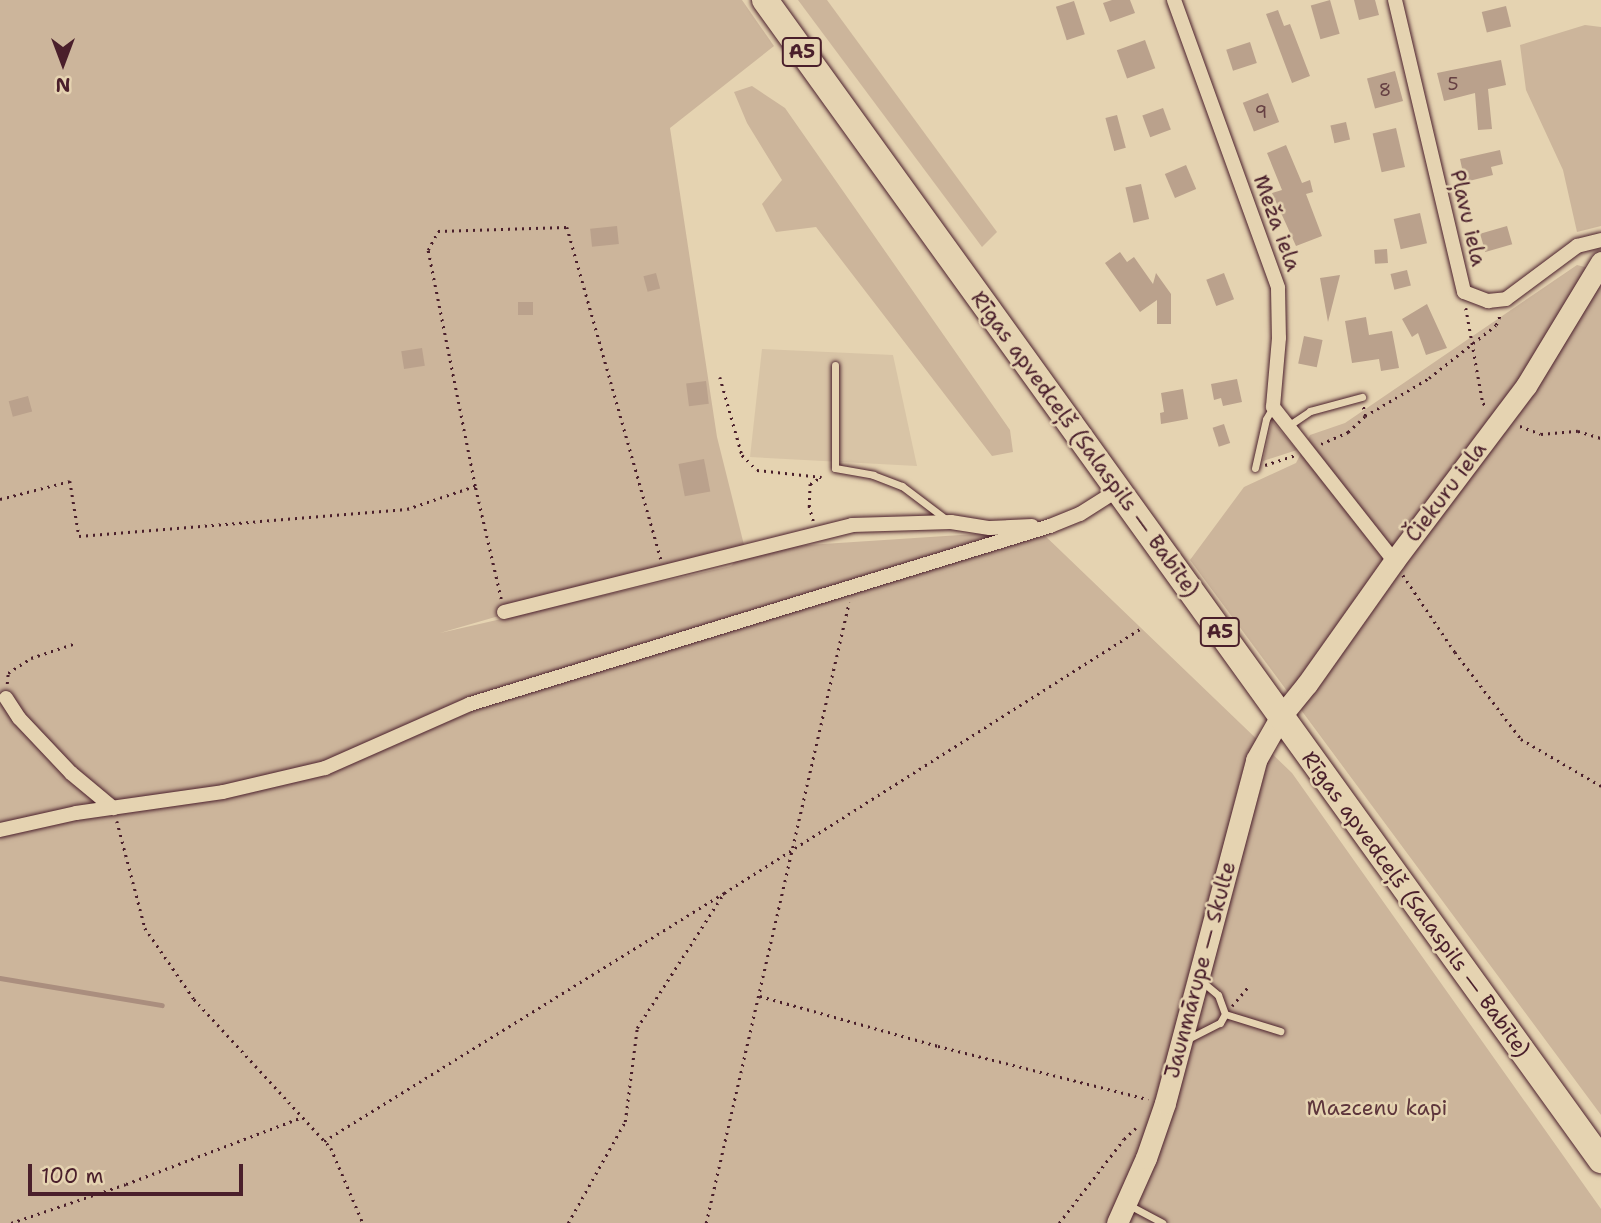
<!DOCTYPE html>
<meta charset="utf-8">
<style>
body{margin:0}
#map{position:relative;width:1601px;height:1223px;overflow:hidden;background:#e5d3b1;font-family:"Shantell Sans",sans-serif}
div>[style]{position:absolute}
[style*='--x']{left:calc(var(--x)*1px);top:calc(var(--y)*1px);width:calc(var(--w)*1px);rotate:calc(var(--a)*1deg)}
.built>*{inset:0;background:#d8c4a6}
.green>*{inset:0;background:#ccb59b}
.stream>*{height:4.5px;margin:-2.25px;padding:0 2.25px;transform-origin:2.25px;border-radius:2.25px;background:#aa8e7e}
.building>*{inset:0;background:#baa18c;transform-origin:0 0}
.path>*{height:2.5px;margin-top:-1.25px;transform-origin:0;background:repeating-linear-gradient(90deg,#4a1f2b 0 2px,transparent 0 7px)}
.roads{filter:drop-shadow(0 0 2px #4a1f2b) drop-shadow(0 0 2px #4a1f2b)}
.lane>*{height:7px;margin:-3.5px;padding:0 3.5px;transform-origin:3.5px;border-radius:3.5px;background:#e5d3b1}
.street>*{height:14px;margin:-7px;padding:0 7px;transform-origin:7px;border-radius:7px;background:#e5d3b1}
.secondary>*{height:21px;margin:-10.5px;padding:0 10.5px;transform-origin:10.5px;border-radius:10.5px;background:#e5d3b1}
.highway>*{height:26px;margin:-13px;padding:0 13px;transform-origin:13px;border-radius:13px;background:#e5d3b1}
span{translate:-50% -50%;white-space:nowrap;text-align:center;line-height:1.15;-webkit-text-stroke:5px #e5d3b1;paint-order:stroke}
.number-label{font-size:18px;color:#664043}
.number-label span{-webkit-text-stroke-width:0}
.shield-label span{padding:2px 5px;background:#e5d3b1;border:2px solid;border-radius:5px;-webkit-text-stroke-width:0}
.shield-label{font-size:19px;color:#4a1f2b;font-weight:700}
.street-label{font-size:21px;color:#4a1f2b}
.park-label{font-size:21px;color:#5e363c}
.north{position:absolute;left:28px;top:28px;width:70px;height:70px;-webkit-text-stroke:5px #e5d3b1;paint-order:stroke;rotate:180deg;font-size:19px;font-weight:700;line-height:28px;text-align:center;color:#4a1f2b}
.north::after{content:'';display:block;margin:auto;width:24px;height:32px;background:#4a1f2b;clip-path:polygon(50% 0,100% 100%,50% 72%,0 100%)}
.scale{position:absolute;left:28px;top:1164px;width:215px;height:32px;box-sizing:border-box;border:4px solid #4a1f2b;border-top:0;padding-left:9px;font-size:21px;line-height:24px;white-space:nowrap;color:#4a1f2b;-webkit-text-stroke:5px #e5d3b1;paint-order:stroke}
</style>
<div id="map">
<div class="built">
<i style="clip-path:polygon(762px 349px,893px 355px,917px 466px,750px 457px)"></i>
</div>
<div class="green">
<i style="clip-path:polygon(0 0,742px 0,774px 46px,670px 128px,717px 437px,744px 545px,440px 633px,731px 566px,747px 549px,1039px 530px,1292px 773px,1601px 1209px,1601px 1223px,0 1223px)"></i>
<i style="clip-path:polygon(798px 0,827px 0,997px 232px,982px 247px)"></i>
<i style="clip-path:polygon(1585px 25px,1601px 27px,1601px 226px,1577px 232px,1563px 170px,1526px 90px,1520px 45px)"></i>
<i style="clip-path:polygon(752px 86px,785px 108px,1010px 430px,1013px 452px,992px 456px,816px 227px,776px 232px,762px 204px,782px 180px,747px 123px,734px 92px)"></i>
<i style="clip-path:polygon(1577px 265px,1601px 271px,1601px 1115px,1190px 560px,1244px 487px,1296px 463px,1310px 435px,1345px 423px)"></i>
<i style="clip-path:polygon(1272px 421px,1297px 450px,1263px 461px)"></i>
</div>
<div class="stream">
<i style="--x:0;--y:978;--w:164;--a:9.5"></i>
</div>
<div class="building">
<i style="clip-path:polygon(1112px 0,1130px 0,1135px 13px,1110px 22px,1103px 3px)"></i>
<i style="left:1330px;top:0;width:35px;height:20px;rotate:74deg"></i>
<i style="clip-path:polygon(1354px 0,1375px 0,1379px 15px,1359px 20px)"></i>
<i style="left:1074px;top:1px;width:35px;height:19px;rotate:72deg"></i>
<i style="left:1506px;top:6px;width:21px;height:25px;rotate:76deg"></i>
<i style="clip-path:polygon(1278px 10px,1284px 26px,1290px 24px,1310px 76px,1292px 83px,1266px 14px)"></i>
<i style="left:1145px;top:40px;width:30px;height:30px;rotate:70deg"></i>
<i style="left:1250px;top:42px;width:22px;height:25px;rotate:72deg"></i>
<i style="clip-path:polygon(1501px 60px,1506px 85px,1488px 89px,1492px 129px,1478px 130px,1475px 93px,1444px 101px,1437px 73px)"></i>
<i style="left:1395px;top:71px;width:31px;height:29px;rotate:75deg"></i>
<i style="left:1268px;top:93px;width:31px;height:27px;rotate:69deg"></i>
<i style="left:1163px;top:108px;width:23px;height:22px;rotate:70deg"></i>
<i style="left:1117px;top:115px;width:34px;height:12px;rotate:75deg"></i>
<i style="left:1346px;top:122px;width:18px;height:16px;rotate:77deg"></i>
<i style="left:1396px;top:128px;width:40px;height:24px;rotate:77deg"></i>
<i style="clip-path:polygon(1286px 145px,1302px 183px,1310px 180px,1313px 192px,1306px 194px,1322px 236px,1296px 246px,1272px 193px,1282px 190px,1267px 153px)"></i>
<i style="clip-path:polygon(1500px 150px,1503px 164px,1491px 167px,1493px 175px,1465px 182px,1460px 159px)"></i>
<i style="left:1186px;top:165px;width:26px;height:23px;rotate:67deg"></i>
<i style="left:1141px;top:184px;width:36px;height:16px;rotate:77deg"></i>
<i style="left:1420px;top:213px;width:31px;height:27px;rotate:77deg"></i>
<i style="left:617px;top:226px;width:18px;height:27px;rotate:84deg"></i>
<i style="left:1507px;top:226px;width:19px;height:28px;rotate:74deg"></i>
<i style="left:1387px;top:249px;width:14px;height:13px;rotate:86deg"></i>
<i style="clip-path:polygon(1120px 252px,1127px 262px,1134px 257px,1153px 284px,1156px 273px,1171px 294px,1171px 324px,1157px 324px,1157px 300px,1140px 312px,1105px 263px)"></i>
<i style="left:1407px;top:270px;width:16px;height:17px;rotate:76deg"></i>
<i style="left:656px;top:273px;width:16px;height:13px;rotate:75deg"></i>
<i style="left:1224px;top:273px;width:28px;height:19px;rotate:69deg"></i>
<i style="clip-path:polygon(1340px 275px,1328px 322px,1320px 278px)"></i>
<i style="left:518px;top:302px;width:15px;height:13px"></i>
<i style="clip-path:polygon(1427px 304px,1447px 348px,1426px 355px,1418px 333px,1412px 337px,1402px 319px)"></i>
<i style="clip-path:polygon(1366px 317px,1369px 335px,1392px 331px,1399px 368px,1381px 371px,1379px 359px,1352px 363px,1345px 321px)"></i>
<i style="left:1304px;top:336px;width:19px;height:28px;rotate:12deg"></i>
<i style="left:422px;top:348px;width:18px;height:21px;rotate:81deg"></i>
<i style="clip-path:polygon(1237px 379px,1242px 402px,1223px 406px,1221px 398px,1214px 400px,1211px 384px)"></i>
<i style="left:706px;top:381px;width:23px;height:20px;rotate:83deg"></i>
<i style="clip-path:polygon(1183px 389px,1188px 419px,1161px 424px,1160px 413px,1164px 412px,1161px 393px)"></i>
<i style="left:28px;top:396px;width:16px;height:20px;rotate:75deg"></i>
<i style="left:1224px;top:424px;width:20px;height:12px;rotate:72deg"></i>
<i style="left:704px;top:459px;width:33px;height:26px;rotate:79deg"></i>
</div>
<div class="path">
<i style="--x:1466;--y:308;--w:97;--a:79.9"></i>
<i style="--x:1483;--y:403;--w:5;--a:37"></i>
<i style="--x:720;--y:377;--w:81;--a:74.2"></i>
<i style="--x:742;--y:455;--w:21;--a:45"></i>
<i style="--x:757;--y:470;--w:65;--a:6.1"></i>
<i style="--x:1365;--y:416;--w:74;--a:-30.7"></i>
<i style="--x:1429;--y:378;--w:85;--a:-38.3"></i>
<i style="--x:1496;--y:325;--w:11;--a:-68"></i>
<i style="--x:1520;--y:426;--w:22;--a:21"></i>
<i style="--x:1541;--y:434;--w:37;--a:-5"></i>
<i style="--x:1578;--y:431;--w:24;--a:17"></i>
<i style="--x:1321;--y:444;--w:30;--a:-24"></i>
<i style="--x:1348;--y:432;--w:23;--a:-43"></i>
<i style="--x:1365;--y:416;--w:10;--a:-101"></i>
<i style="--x:1265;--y:465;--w:32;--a:-18"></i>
<i style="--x:0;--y:499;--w:72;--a:-14.4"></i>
<i style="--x:70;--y:481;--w:56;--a:80.7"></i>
<i style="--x:79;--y:536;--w:329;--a:-4.7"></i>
<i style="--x:407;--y:509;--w:72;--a:-18.7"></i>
<i style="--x:813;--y:521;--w:15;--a:-106"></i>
<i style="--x:809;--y:507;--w:23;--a:-88"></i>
<i style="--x:810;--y:484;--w:13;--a:-32"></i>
<i style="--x:1403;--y:575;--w:93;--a:56"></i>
<i style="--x:1455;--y:652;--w:109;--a:52.8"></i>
<i style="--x:1521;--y:739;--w:93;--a:30.4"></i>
<i style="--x:501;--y:599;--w:116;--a:-103"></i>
<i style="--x:475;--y:486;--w:241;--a:-101.3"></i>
<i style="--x:428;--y:250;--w:21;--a:-62"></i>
<i style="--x:438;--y:231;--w:129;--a:-1.8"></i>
<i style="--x:567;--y:227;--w:345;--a:74.2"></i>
<i style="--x:7;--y:684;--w:11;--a:-85"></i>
<i style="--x:8;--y:673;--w:27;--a:-33"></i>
<i style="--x:31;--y:658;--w:47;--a:-18.4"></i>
<i style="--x:117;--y:821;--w:111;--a:75.3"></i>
<i style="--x:145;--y:928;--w:86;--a:55.4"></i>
<i style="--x:194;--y:999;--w:202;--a:47.4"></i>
<i style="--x:331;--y:1148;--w:82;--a:66.9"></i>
<i style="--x:760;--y:996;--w:185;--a:15.7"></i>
<i style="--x:938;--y:1046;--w:217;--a:14.2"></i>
<i style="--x:1232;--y:1006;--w:26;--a:-50"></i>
<i style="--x:324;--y:1141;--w:471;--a:-31.8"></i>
<i style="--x:724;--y:893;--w:494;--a:-32.4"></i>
<i style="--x:11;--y:1223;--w:121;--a:-18.7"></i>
<i style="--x:126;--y:1184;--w:188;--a:-20.8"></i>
<i style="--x:568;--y:1223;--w:116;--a:-60.6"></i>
<i style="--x:625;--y:1122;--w:95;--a:-82.7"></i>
<i style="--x:637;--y:1028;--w:157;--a:-57.2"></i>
<i style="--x:706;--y:1223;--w:637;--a:-77.03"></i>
<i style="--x:1059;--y:1223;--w:106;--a:-52.3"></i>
<i style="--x:1124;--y:1139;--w:16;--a:-43"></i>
</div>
<div class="roads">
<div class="lane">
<i style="--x:835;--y:365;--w:103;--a:90"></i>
<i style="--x:835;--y:468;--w:39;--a:10"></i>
<i style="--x:873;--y:475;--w:31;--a:21"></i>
<i style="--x:902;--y:486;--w:56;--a:37.1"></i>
<i style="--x:1288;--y:426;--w:27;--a:-34"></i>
<i style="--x:1310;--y:411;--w:54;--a:-15.1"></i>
<i style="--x:1255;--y:468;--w:50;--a:-77.3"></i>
<i style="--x:1266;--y:419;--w:14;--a:-60"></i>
<i style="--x:1225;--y:1014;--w:58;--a:17.2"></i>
<i style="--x:1186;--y:1040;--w:38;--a:-27"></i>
<i style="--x:1220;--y:1023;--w:10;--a:-61"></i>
<i style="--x:1225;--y:1014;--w:20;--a:-110"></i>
<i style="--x:1218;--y:995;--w:25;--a:-140"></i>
<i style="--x:1127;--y:1204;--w:40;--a:28"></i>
</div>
<div class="street">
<i style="--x:1174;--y:0;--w:306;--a:70.1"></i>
<i style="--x:1278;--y:288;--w:50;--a:88.9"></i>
<i style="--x:1279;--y:338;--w:69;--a:95"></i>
<i style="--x:1273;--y:407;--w:196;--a:51.8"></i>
<i style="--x:1395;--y:0;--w:300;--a:76.7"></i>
<i style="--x:1464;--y:292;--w:26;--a:21"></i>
<i style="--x:1488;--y:301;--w:18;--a:-6"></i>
<i style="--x:1506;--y:299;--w:89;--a:-36.7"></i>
<i style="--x:1577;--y:246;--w:25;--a:-14"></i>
<i style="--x:504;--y:612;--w:359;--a:-14"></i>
<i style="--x:852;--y:525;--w:99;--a:-1.7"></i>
<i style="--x:951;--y:522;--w:39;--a:9"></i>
<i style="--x:990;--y:528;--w:42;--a:-2.7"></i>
<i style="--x:6;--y:698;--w:24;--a:57"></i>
<i style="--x:19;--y:718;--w:76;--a:46.6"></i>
<i style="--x:71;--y:773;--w:55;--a:39.8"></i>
<i style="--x:0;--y:830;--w:78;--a:-12.6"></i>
<i style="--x:76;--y:813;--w:148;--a:-8.1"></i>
<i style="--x:223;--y:792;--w:105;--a:-13.2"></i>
<i style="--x:325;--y:768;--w:158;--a:-23.8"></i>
<i style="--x:470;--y:704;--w:607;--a:-17.06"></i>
<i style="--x:1050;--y:526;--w:32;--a:-22"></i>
<i style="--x:1080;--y:514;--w:45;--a:-32.3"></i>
</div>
<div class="secondary">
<i style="--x:1117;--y:1223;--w:71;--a:-66"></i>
<i style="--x:1146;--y:1158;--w:58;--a:-70.9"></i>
<i style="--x:1165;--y:1103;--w:355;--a:-75.1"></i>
<i style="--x:1256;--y:760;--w:51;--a:-60.4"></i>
<i style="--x:1281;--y:716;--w:41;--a:-50.9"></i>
<i style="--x:1307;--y:684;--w:151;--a:-54.7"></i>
<i style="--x:1394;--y:561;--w:219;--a:-53"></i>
<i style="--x:1526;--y:386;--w:145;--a:-58.8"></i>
</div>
<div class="highway">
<i style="--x:765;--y:0;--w:1430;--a:54.22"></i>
</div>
</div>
<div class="number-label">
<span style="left:1453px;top:84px">5</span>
<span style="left:1385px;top:90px">8</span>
<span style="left:1261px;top:112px">9</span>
</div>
<div class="shield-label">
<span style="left:802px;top:52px">A5</span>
<span style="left:1220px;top:632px">A5</span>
</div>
<div class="street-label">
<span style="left:1468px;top:218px;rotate:77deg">Pļavu iela</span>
<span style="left:1277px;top:223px;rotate:70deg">Meža iela</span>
<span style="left:1085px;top:444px;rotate:54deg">Rīgas apvedceļš (Salaspils — Babīte)</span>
<span style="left:1446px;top:492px;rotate:-53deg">Čiekuru iela</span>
<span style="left:1416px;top:904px;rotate:54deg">Rīgas apvedceļš (Salaspils — Babīte)</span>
<span style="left:1200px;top:970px;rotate:-75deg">Jaunmārupe — Skulte</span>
</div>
<div class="park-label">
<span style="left:1377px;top:1108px">Mazcenu kapi</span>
</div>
<div class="north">N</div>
<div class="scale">100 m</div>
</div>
